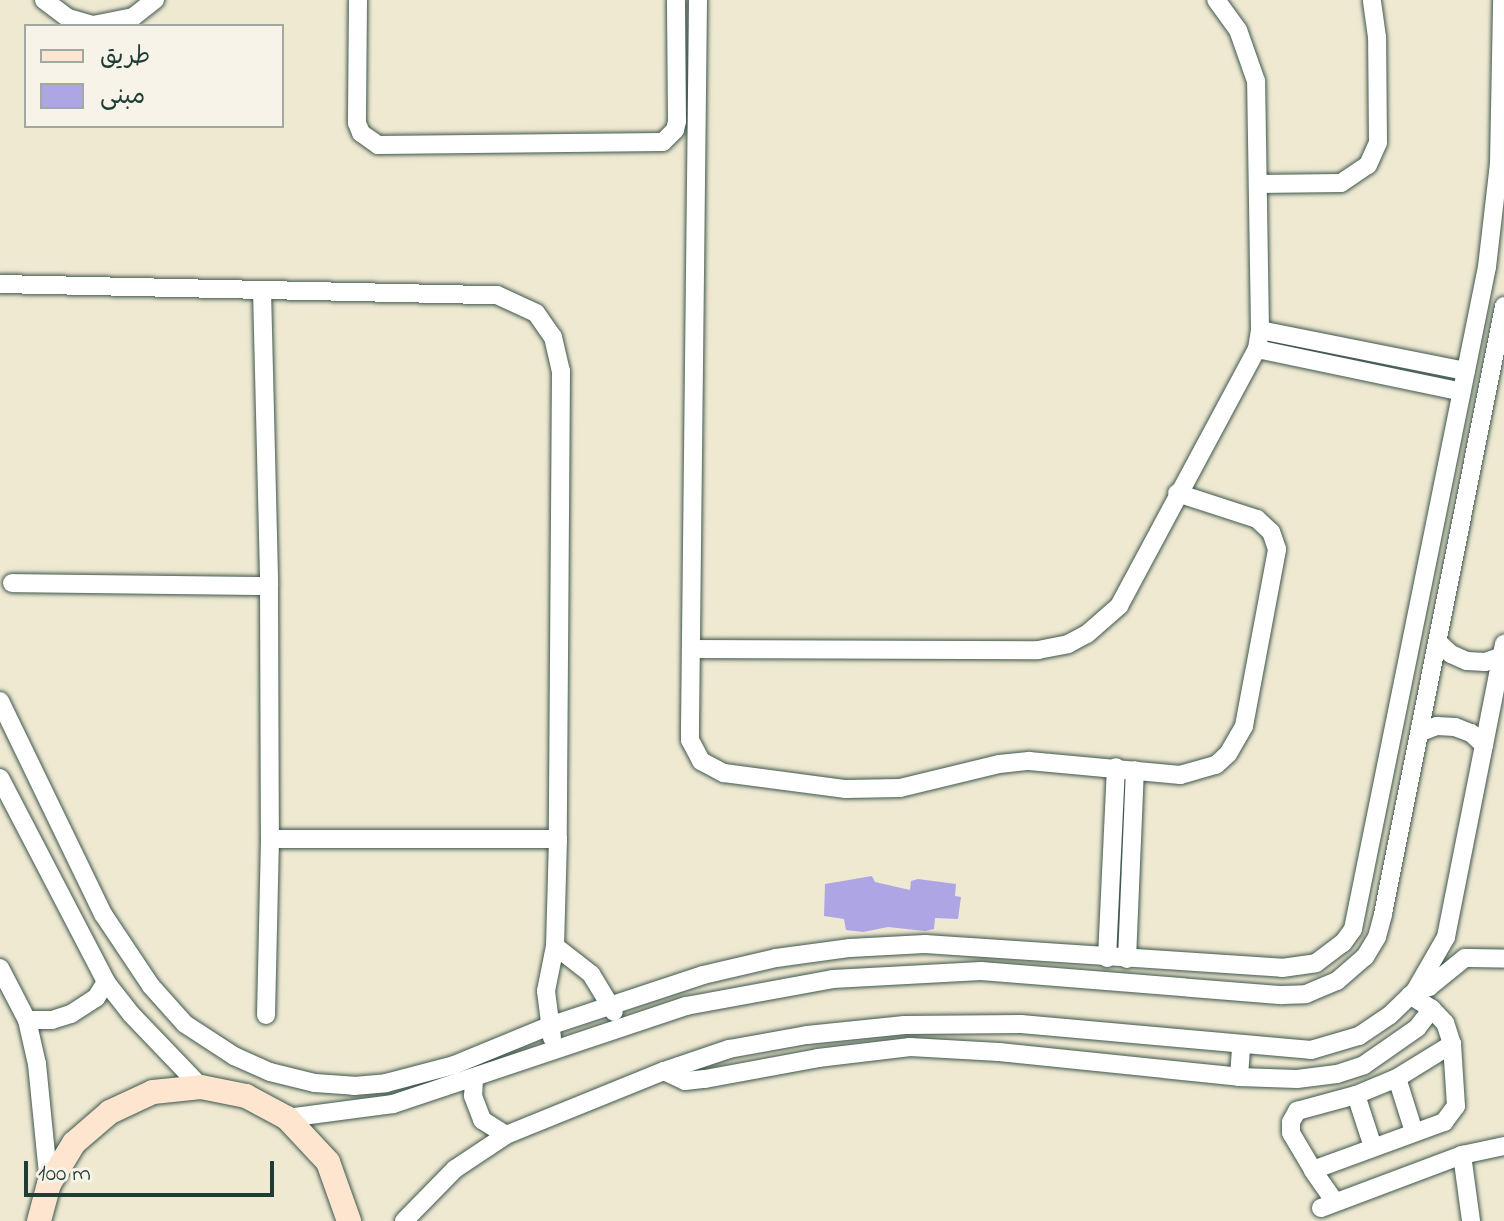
<!DOCTYPE html>
<meta charset="utf-8">
<style>
body{margin:0}
#map{position:relative;width:1504px;height:1221px;overflow:hidden;background:#efe9d2;font-family:"Indie Flower","Playpen Sans Arabic",sans-serif}
div>[style]{position:absolute}
[style*='--x']{left:calc(var(--x)*1px);top:calc(var(--y)*1px);width:calc(var(--w)*1px);rotate:calc(var(--a)*1deg)}
.building>*{inset:0;background:#aea5e5}
.roads{filter:drop-shadow(0 0 2px #3e574c) drop-shadow(0 0 2px #3e574c)}
.street>*{height:18px;margin:-9px;padding:0 9px;transform-origin:9px;border-radius:9px;background:#fff}
.secondary>*{height:24px;margin:-12px;padding:0 12px;transform-origin:12px;border-radius:12px;background:#fde5d0}
span{translate:-50% -50%;white-space:nowrap;text-align:center;line-height:1.15;-webkit-text-stroke:6px #f7f3e8;paint-order:stroke}
.legend{position:absolute;left:24px;top:24px;width:260px;height:104px;box-sizing:border-box;background:#f7f3e8;border:2px solid #a1aaa0;margin:0;padding:10px 14px;list-style:none;font-size:24px;color:#1f3d34}
.legend li{display:flex;align-items:center;gap:16px;height:40px}
.legend b{width:40px;border:2px solid #a1aaa0}
.scale{position:absolute;left:24px;top:1161px;width:250px;height:36px;box-sizing:border-box;border:4px solid #1f3d34;border-top:0;padding-left:10px;font-size:24px;line-height:28px;white-space:nowrap;color:#1f3d34;-webkit-text-stroke:6px #f7f3e8;paint-order:stroke}
</style>
<div id="map">
<div class="building">
<i style="clip-path:polygon(872px 876px,875px 882px,910px 890px,911px 881px,918px 879px,956px 884px,955px 896px,961px 897px,958px 919px,935px 918px,934px 929px,925px 931px,888px 927px,863px 932px,846px 930px,844px 919px,824px 916px,825px 884px)"></i>
</div>
<div class="roads">
<div class="street">
<i style="--x:44;--y:0;--w:30;--a:37"></i>
<i style="--x:68;--y:18;--w:26;--a:16"></i>
<i style="--x:93;--y:25;--w:41;--a:-11.3"></i>
<i style="--x:133;--y:17;--w:28;--a:-38"></i>
<i style="--x:358;--y:0;--w:123;--a:90.5"></i>
<i style="--x:357;--y:123;--w:11;--a:68"></i>
<i style="--x:361;--y:133;--w:21;--a:35"></i>
<i style="--x:378;--y:145;--w:285;--a:-0.6"></i>
<i style="--x:663;--y:142;--w:17;--a:-45"></i>
<i style="--x:675;--y:130;--w:9;--a:-77"></i>
<i style="--x:677;--y:121;--w:121;--a:-90.5"></i>
<i style="--x:698;--y:0;--w:729;--a:90.63"></i>
<i style="--x:690;--y:729;--w:11;--a:90"></i>
<i style="--x:690;--y:740;--w:24;--a:62"></i>
<i style="--x:701;--y:761;--w:26;--a:28"></i>
<i style="--x:724;--y:773;--w:123;--a:7.5"></i>
<i style="--x:846;--y:789;--w:54;--a:-1.1"></i>
<i style="--x:900;--y:788;--w:102;--a:-13.6"></i>
<i style="--x:999;--y:764;--w:30;--a:-6"></i>
<i style="--x:1029;--y:761;--w:152;--a:5.3"></i>
<i style="--x:1180;--y:775;--w:37;--a:-16"></i>
<i style="--x:1216;--y:765;--w:16;--a:-43"></i>
<i style="--x:1228;--y:754;--w:32;--a:-60"></i>
<i style="--x:1244;--y:726;--w:180;--a:-79.4"></i>
<i style="--x:1277;--y:549;--w:18;--a:-109"></i>
<i style="--x:1271;--y:532;--w:19;--a:-137"></i>
<i style="--x:1257;--y:519;--w:84;--a:-162"></i>
<i style="--x:1258;--y:184;--w:83;--a:-0.7"></i>
<i style="--x:1341;--y:183;--w:32;--a:-34"></i>
<i style="--x:1368;--y:165;--w:24;--a:-66"></i>
<i style="--x:1378;--y:143;--w:106;--a:-90.5"></i>
<i style="--x:1377;--y:37;--w:37;--a:-98"></i>
<i style="--x:0;--y:284;--w:497;--a:1.3"></i>
<i style="--x:497;--y:295;--w:43;--a:24.8"></i>
<i style="--x:536;--y:313;--w:29;--a:55"></i>
<i style="--x:553;--y:337;--w:35;--a:77"></i>
<i style="--x:561;--y:371;--w:468;--a:90.4"></i>
<i style="--x:558;--y:839;--w:107;--a:91.6"></i>
<i style="--x:555;--y:946;--w:46;--a:101.3"></i>
<i style="--x:546;--y:991;--w:47;--a:82.7"></i>
<i style="--x:262;--y:290;--w:296;--a:88.6"></i>
<i style="--x:269;--y:586;--w:253;--a:89.8"></i>
<i style="--x:270;--y:839;--w:176;--a:91.3"></i>
<i style="--x:1260;--y:330;--w:210;--a:11.3"></i>
<i style="--x:1257;--y:349;--w:209;--a:11.8"></i>
<i style="--x:12;--y:583;--w:257;--a:0.7"></i>
<i style="--x:1438;--y:642;--w:18;--a:43"></i>
<i style="--x:1451;--y:654;--w:17;--a:24"></i>
<i style="--x:1467;--y:661;--w:18;--a:3"></i>
<i style="--x:1485;--y:662;--w:18;--a:-19"></i>
<i style="--x:691;--y:649;--w:347;--a:0.2"></i>
<i style="--x:1038;--y:650;--w:31;--a:-11"></i>
<i style="--x:1068;--y:644;--w:21;--a:-28"></i>
<i style="--x:1087;--y:634;--w:43;--a:-41.2"></i>
<i style="--x:1119;--y:606;--w:292;--a:-61.8"></i>
<i style="--x:1257;--y:349;--w:19;--a:-81"></i>
<i style="--x:1260;--y:330;--w:249;--a:-90.9"></i>
<i style="--x:1256;--y:81;--w:54;--a:-109.4"></i>
<i style="--x:1238;--y:30;--w:37;--a:-126"></i>
<i style="--x:0;--y:701;--w:237;--a:64.2"></i>
<i style="--x:103;--y:914;--w:87;--a:56.3"></i>
<i style="--x:151;--y:986;--w:51;--a:48.2"></i>
<i style="--x:185;--y:1024;--w:59;--a:33.1"></i>
<i style="--x:234;--y:1056;--w:39;--a:24"></i>
<i style="--x:270;--y:1072;--w:46;--a:13.7"></i>
<i style="--x:315;--y:1083;--w:39;--a:4"></i>
<i style="--x:354;--y:1086;--w:32;--a:-5"></i>
<i style="--x:386;--y:1083;--w:70;--a:-14.8"></i>
<i style="--x:454;--y:1065;--w:103;--a:-22.3"></i>
<i style="--x:549;--y:1026;--w:162;--a:-18.3"></i>
<i style="--x:703;--y:975;--w:75;--a:-13.1"></i>
<i style="--x:776;--y:958;--w:75;--a:-7.7"></i>
<i style="--x:850;--y:948;--w:75;--a:-3.1"></i>
<i style="--x:925;--y:944;--w:358;--a:3.8"></i>
<i style="--x:1282;--y:968;--w:34;--a:-8"></i>
<i style="--x:1316;--y:963;--w:34;--a:-37"></i>
<i style="--x:1343;--y:943;--w:17;--a:-54"></i>
<i style="--x:1353;--y:929;--w:675;--a:-78.56"></i>
<i style="--x:1487;--y:267;--w:105;--a:-83.4"></i>
<i style="--x:1499;--y:163;--w:163;--a:-88.9"></i>
<i style="--x:1421;--y:732;--w:17;--a:-21"></i>
<i style="--x:1437;--y:726;--w:18;--a:3"></i>
<i style="--x:1455;--y:727;--w:17;--a:21"></i>
<i style="--x:1471;--y:733;--w:18;--a:43"></i>
<i style="--x:0;--y:778;--w:230;--a:62.5"></i>
<i style="--x:106;--y:982;--w:41;--a:52"></i>
<i style="--x:131;--y:1014;--w:101;--a:46.2"></i>
<i style="--x:270;--y:839;--w:288;--a:0"></i>
<i style="--x:555;--y:946;--w:46;--a:37.9"></i>
<i style="--x:591;--y:974;--w:44;--a:58.8"></i>
<i style="--x:1107;--y:958;--w:191;--a:-87.3"></i>
<i style="--x:1127;--y:959;--w:189;--a:-87.6"></i>
<i style="--x:0;--y:968;--w:59;--a:62.6"></i>
<i style="--x:27;--y:1020;--w:45;--a:77.2"></i>
<i style="--x:37;--y:1064;--w:121;--a:84.3"></i>
<i style="--x:1417;--y:991;--w:13;--a:-18"></i>
<i style="--x:1429;--y:987;--w:46;--a:-38.9"></i>
<i style="--x:1465;--y:958;--w:39;--a:1"></i>
<i style="--x:27;--y:1020;--w:25;--a:0"></i>
<i style="--x:52;--y:1020;--w:20;--a:-18"></i>
<i style="--x:71;--y:1014;--w:30;--a:-33"></i>
<i style="--x:96;--y:998;--w:19;--a:-58"></i>
<i style="--x:664;--y:1071;--w:23;--a:25"></i>
<i style="--x:685;--y:1081;--w:20;--a:-6"></i>
<i style="--x:705;--y:1079;--w:115;--a:-10.5"></i>
<i style="--x:818;--y:1058;--w:93;--a:-6.8"></i>
<i style="--x:910;--y:1047;--w:89;--a:3.2"></i>
<i style="--x:999;--y:1052;--w:241;--a:5.9"></i>
<i style="--x:1239;--y:1077;--w:31;--a:-86"></i>
<i style="--x:1239;--y:1077;--w:58;--a:2"></i>
<i style="--x:1297;--y:1079;--w:40;--a:-7.1"></i>
<i style="--x:1337;--y:1074;--w:28;--a:-18"></i>
<i style="--x:1364;--y:1065;--w:65;--a:-34.9"></i>
<i style="--x:1417;--y:1028;--w:24;--a:-52"></i>
<i style="--x:1397;--y:1078;--w:57;--a:72.5"></i>
<i style="--x:474;--y:1079;--w:17;--a:93"></i>
<i style="--x:473;--y:1096;--w:26;--a:69"></i>
<i style="--x:482;--y:1120;--w:28;--a:32"></i>
<i style="--x:1356;--y:1095;--w:55;--a:71.9"></i>
<i style="--x:287;--y:1118;--w:107;--a:-7.5"></i>
<i style="--x:393;--y:1104;--w:309;--a:-18.5"></i>
<i style="--x:686;--y:1006;--w:149;--a:-10.4"></i>
<i style="--x:833;--y:979;--w:148;--a:-3.1"></i>
<i style="--x:981;--y:971;--w:302;--a:4.6"></i>
<i style="--x:1282;--y:995;--w:24;--a:-2"></i>
<i style="--x:1306;--y:994;--w:34;--a:-23"></i>
<i style="--x:1337;--y:981;--w:37;--a:-41"></i>
<i style="--x:1365;--y:957;--w:23;--a:-59"></i>
<i style="--x:1377;--y:937;--w:24;--a:-75"></i>
<i style="--x:1383;--y:914;--w:620;--a:-78.74"></i>
<i style="--x:1462;--y:1155;--w:67;--a:82.2"></i>
<i style="--x:1313;--y:1170;--w:43;--a:-120.7"></i>
<i style="--x:1291;--y:1133;--w:11;--a:-90"></i>
<i style="--x:1291;--y:1122;--w:13;--a:-61"></i>
<i style="--x:1297;--y:1111;--w:61;--a:-15.2"></i>
<i style="--x:1356;--y:1095;--w:44;--a:-22.5"></i>
<i style="--x:1397;--y:1078;--w:65;--a:-31.7"></i>
<i style="--x:1335;--y:1202;--w:39;--a:-125"></i>
<i style="--x:1313;--y:1170;--w:140;--a:-20.1"></i>
<i style="--x:1444;--y:1122;--w:20;--a:-53"></i>
<i style="--x:1456;--y:1106;--w:62;--a:-93.7"></i>
<i style="--x:1452;--y:1044;--w:22;--a:-108"></i>
<i style="--x:1445;--y:1023;--w:19;--a:-133"></i>
<i style="--x:1432;--y:1009;--w:26;--a:-148"></i>
<i style="--x:1321;--y:1208;--w:151;--a:-20.6"></i>
<i style="--x:1462;--y:1155;--w:43;--a:-12.1"></i>
<i style="--x:404;--y:1221;--w:73;--a:-45.6"></i>
<i style="--x:455;--y:1169;--w:61;--a:-33.7"></i>
<i style="--x:506;--y:1135;--w:170;--a:-22.1"></i>
<i style="--x:664;--y:1071;--w:69;--a:-18.7"></i>
<i style="--x:729;--y:1049;--w:79;--a:-10.2"></i>
<i style="--x:807;--y:1035;--w:98;--a:-5.9"></i>
<i style="--x:904;--y:1025;--w:117;--a:-0.5"></i>
<i style="--x:1021;--y:1024;--w:291;--a:5.1"></i>
<i style="--x:1311;--y:1050;--w:50;--a:-16.3"></i>
<i style="--x:1359;--y:1036;--w:37;--a:-34"></i>
<i style="--x:1390;--y:1015;--w:35;--a:-44"></i>
<i style="--x:1415;--y:991;--w:62;--a:-60.1"></i>
<i style="--x:1446;--y:937;--w:299;--a:-78.8"></i>
</div>
<div class="secondary">
<i style="--x:39;--y:1221;--w:38;--a:-75"></i>
<i style="--x:49;--y:1184;--w:48;--a:-58.6"></i>
<i style="--x:74;--y:1143;--w:48;--a:-40.7"></i>
<i style="--x:110;--y:1112;--w:47;--a:-24.9"></i>
<i style="--x:153;--y:1092;--w:48;--a:-5.9"></i>
<i style="--x:201;--y:1087;--w:46;--a:11.3"></i>
<i style="--x:246;--y:1096;--w:47;--a:28.2"></i>
<i style="--x:287;--y:1118;--w:60;--a:47"></i>
<i style="--x:328;--y:1162;--w:63;--a:70.4"></i>
</div>
</div>
<ul class="legend">
<li><b style="height:10px;background:#fde5d0"></b>طريق</li>
<li><b style="height:22px;background:#aea5e5"></b>مبنى</li>
</ul>
<div class="scale">100 m</div>
</div>
